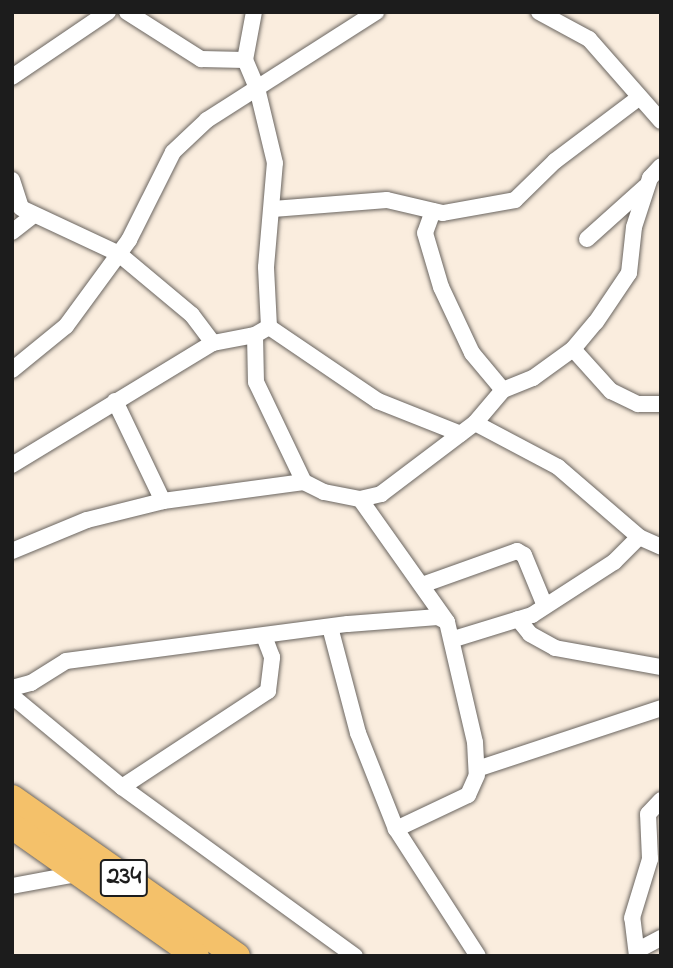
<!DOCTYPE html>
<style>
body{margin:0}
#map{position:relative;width:673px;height:968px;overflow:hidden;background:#faedde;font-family:"Indie Flower",sans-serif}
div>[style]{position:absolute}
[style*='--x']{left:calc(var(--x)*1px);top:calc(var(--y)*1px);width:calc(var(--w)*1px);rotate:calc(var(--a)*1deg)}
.roads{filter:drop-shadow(0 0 2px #6a6560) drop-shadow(0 0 2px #6a6560)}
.minor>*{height:16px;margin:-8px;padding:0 8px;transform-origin:8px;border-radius:8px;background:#fff}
.primary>*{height:26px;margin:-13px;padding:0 13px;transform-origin:13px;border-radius:13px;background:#f4c16a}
span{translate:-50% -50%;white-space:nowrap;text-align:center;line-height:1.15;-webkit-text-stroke:6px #fff;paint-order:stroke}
.shield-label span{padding:2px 5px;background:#fff;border:2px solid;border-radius:5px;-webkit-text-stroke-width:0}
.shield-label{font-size:26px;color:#1c1c1c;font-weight:700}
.frame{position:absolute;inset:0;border:14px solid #1c1c1c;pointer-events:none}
</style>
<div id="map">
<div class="roads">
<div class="minor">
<i style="--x:127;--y:12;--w:88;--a:32.4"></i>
<i style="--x:201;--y:59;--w:44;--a:1.3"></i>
<i style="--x:539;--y:12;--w:57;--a:28.4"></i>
<i style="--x:589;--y:39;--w:109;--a:48.7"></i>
<i style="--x:12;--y:77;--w:116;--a:-34.1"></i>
<i style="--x:12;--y:180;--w:29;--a:72"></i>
<i style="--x:21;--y:208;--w:108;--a:25.1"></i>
<i style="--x:119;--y:254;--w:95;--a:39.9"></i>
<i style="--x:192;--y:315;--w:35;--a:53"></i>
<i style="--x:273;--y:209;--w:114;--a:-4.5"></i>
<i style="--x:387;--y:200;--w:57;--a:13.1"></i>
<i style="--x:443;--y:213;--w:73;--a:-10.2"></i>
<i style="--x:515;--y:200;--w:56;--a:-44.3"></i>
<i style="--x:555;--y:161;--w:106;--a:-37"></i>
<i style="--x:433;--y:211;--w:23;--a:110"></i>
<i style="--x:425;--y:233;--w:56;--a:73.5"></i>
<i style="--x:441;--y:287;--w:73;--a:64.8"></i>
<i style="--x:472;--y:353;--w:48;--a:50"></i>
<i style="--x:12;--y:232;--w:28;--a:-38"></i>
<i style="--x:587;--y:239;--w:78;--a:-41.9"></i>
<i style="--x:269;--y:327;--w:132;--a:34.2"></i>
<i style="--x:378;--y:401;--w:89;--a:21.7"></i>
<i style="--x:255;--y:335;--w:47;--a:88.8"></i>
<i style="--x:256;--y:382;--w:111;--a:64.4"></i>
<i style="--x:573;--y:349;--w:57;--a:47.9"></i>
<i style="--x:611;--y:391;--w:30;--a:26"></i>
<i style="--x:638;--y:404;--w:23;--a:0"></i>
<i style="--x:12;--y:370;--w:70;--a:-39.2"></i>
<i style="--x:66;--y:326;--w:107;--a:-53.8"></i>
<i style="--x:129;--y:240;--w:98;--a:-63.4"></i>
<i style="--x:173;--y:152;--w:47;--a:-43.3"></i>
<i style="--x:207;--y:120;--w:201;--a:-32.6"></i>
<i style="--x:115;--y:401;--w:111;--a:64.4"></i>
<i style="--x:475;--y:423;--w:94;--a:27.9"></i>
<i style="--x:558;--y:467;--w:107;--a:40.8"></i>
<i style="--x:639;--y:537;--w:24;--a:24"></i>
<i style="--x:12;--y:465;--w:235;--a:-31.3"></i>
<i style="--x:213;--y:343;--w:43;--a:-10.8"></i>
<i style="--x:255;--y:335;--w:16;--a:-30"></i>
<i style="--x:269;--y:327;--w:60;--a:-92.9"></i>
<i style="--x:266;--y:267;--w:104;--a:-85.1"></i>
<i style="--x:275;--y:163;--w:77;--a:-103.5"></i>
<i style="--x:257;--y:88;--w:30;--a:-113"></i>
<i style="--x:245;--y:60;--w:49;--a:-79.4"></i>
<i style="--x:360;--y:499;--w:151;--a:54.7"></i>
<i style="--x:447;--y:622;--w:123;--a:76.9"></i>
<i style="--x:475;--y:742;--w:33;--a:87"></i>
<i style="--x:477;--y:775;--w:22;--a:114"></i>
<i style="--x:468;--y:795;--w:80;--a:154.7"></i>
<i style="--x:12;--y:551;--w:81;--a:-22.5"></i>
<i style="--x:87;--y:520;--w:78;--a:-14"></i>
<i style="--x:163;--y:501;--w:142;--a:-7.7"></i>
<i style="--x:304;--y:482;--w:22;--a:27"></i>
<i style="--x:324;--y:492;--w:37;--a:11"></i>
<i style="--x:360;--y:499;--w:22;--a:-13"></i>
<i style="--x:381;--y:494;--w:118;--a:-37.1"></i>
<i style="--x:475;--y:423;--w:43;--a:-49.7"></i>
<i style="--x:503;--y:390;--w:32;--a:-22"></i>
<i style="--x:533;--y:378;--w:49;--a:-35.9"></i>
<i style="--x:573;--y:349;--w:35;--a:-50"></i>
<i style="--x:596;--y:322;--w:59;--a:-56"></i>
<i style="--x:629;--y:273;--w:46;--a:-83.8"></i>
<i style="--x:634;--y:227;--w:52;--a:-71.9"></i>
<i style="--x:650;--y:178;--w:16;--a:-47"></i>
<i style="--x:422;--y:585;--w:101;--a:-19.7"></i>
<i style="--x:517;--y:551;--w:8;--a:30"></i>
<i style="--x:524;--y:555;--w:55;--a:67.6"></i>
<i style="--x:518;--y:619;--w:19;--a:51"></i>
<i style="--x:530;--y:634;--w:29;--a:29"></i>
<i style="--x:555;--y:648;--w:108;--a:10.2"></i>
<i style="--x:330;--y:627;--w:110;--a:75.2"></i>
<i style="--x:358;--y:733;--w:103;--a:68.4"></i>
<i style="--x:396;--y:829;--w:151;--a:57.2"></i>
<i style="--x:454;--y:639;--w:82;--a:-17.1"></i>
<i style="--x:532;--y:615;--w:98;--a:-32.9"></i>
<i style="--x:614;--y:562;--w:35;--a:-45"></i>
<i style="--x:12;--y:688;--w:20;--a:-15"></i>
<i style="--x:31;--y:683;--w:41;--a:-32.2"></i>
<i style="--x:66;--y:661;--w:284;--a:-7.5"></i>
<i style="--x:348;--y:624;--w:90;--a:-4.4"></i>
<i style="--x:438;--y:617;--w:10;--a:29"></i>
<i style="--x:12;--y:696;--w:143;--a:39.6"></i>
<i style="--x:122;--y:787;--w:288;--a:36"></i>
<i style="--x:477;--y:769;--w:194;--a:-18.3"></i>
<i style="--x:122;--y:787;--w:175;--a:-33.3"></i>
<i style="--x:268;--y:691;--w:34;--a:-83"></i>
<i style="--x:272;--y:657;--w:22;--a:-111"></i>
<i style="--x:12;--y:886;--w:65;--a:-10.6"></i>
<i style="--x:640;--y:949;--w:24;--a:-28"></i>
<i style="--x:637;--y:956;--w:38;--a:-97"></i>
<i style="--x:632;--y:918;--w:62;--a:-73"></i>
<i style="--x:650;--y:859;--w:45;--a:-92.5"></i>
<i style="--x:648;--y:814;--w:19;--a:-47"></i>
</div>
<div class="primary">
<i style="--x:12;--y:798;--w:275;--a:35.1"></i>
<i style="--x:12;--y:826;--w:225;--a:35.2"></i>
</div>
</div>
<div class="shield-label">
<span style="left:124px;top:878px">234</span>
</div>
<div class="frame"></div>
</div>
